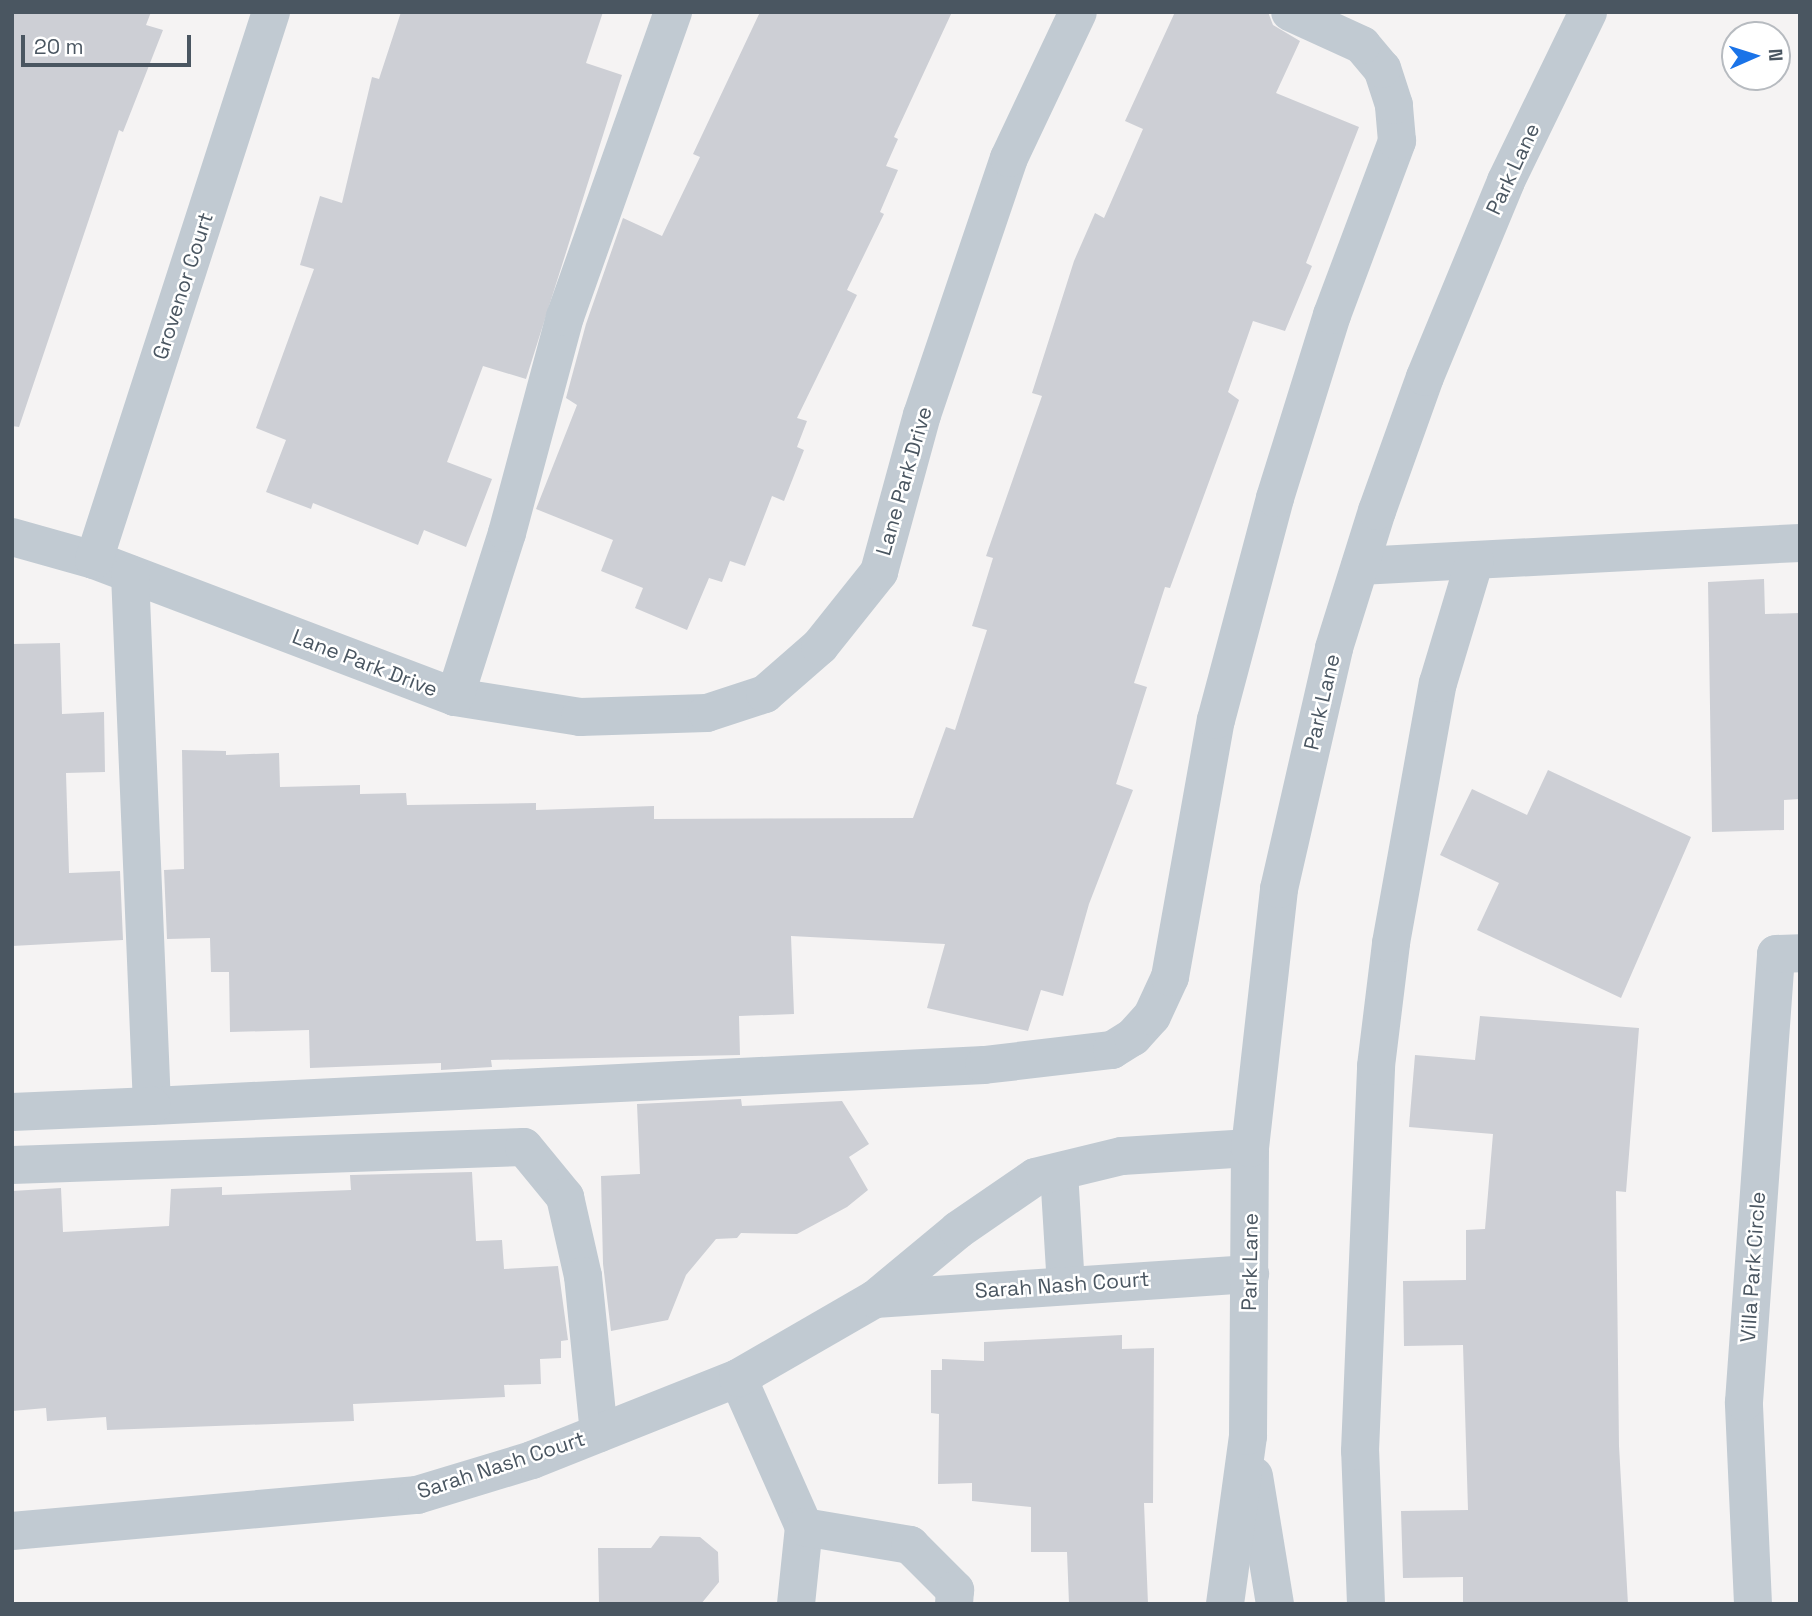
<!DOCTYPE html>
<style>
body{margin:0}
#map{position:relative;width:1812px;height:1616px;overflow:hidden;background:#f5f3f3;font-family:"Space Grotesk",sans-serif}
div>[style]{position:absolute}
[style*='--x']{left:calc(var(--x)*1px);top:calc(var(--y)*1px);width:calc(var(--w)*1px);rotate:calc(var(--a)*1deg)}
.building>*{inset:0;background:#cdcfd5}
.minor>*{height:38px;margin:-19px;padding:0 19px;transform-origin:19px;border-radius:19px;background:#c1cad2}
span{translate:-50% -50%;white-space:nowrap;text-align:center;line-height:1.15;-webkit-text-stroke:5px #fff;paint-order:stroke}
.street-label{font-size:21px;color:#4a5661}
.frame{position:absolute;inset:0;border:14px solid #4a5661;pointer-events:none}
.north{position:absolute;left:1721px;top:21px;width:70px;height:70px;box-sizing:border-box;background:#fff;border:2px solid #b7bbc0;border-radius:50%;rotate:87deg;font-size:19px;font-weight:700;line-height:28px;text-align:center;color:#4a5661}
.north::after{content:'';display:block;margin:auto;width:24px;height:32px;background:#1a73e8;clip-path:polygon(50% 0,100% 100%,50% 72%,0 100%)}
.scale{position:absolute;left:21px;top:35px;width:170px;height:32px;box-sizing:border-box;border:4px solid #4a5661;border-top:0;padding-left:9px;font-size:21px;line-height:24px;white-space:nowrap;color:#4a5661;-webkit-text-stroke:5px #fff;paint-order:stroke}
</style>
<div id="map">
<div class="building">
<i style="clip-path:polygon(12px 12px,151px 12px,146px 25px,163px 30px,123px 132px,119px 130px,19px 427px,12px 426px)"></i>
<i style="clip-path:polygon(401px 12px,603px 12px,586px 63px,622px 75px,526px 379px,483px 366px,447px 462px,492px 479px,466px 547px,424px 530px,418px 545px,313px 503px,311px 509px,266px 492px,286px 440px,256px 428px,314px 269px,300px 265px,320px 196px,342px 203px,372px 77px,379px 79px)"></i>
<i style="clip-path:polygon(760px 12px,952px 12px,894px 137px,898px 139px,886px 166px,898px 170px,880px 212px,884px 214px,847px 290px,857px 295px,797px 418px,807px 421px,797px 447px,804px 450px,784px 501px,772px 496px,745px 566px,730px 561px,722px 582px,709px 578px,687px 630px,635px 608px,643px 588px,601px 571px,613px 540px,536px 509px,577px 405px,566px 398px,586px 324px,623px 218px,662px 236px,700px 157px,693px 154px)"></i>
<i style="clip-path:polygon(1175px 12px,1268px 12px,1273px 25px,1300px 41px,1276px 93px,1359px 127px,1306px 263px,1312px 266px,1285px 331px,1253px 321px,1228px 392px,1239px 400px,1170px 588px,1165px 587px,1134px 683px,1147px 687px,1116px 784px,1133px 790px,1089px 904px,1063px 996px,1041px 990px,1028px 1031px,927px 1008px,945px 944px,791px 936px,794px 1014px,739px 1016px,740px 1055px,491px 1060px,492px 1067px,441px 1070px,441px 1063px,310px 1068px,309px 1030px,230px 1032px,229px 972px,211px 972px,210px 938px,167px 939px,164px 870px,184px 869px,182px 750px,226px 751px,226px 755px,279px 753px,280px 787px,360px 785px,360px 794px,406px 793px,407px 805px,536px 803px,536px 810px,654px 806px,654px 819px,913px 818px,946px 727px,955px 730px,987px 630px,972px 626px,993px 558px,986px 556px,1042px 396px,1032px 393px,1074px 261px,1095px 213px,1104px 218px,1143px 129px,1125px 121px)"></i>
<i style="clip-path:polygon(1764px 579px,1765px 614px,1800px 613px,1800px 799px,1784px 800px,1784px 830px,1712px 832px,1708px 582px)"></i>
<i style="clip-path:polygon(60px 643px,62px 714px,104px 712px,105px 772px,66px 773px,69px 873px,120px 871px,123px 940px,12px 946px,12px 644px)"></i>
<i style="clip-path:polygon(1548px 770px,1691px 837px,1621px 998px,1477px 930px,1499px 883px,1440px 855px,1472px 789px,1527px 815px)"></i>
<i style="clip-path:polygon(1480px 1016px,1639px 1028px,1626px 1192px,1616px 1191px,1619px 1446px,1628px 1604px,1463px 1604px,1463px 1577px,1403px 1578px,1401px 1511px,1468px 1510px,1463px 1345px,1404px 1346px,1403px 1281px,1466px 1280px,1466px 1230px,1485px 1229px,1493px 1134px,1409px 1127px,1415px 1055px,1475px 1060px)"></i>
<i style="clip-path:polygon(741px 1099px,742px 1106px,842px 1101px,869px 1144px,849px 1157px,868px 1190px,847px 1207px,797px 1234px,741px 1233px,737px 1238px,716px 1239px,686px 1275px,668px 1320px,611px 1331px,603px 1264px,601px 1176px,640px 1174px,637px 1104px)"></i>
<i style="clip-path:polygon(472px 1172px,476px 1241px,502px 1240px,504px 1269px,558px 1266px,568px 1340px,561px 1341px,561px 1358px,540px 1359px,541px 1384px,504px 1385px,505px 1397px,353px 1404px,354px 1421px,107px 1430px,106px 1417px,47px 1421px,46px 1408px,12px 1411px,12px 1191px,61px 1188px,63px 1232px,169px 1226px,171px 1189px,222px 1187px,222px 1195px,351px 1190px,350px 1175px)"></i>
<i style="clip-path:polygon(1122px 1335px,1122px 1349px,1154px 1348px,1153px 1503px,1144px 1503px,1148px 1604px,1069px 1604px,1067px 1552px,1031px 1552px,1031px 1507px,972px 1501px,972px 1483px,938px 1484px,939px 1414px,931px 1413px,931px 1370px,942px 1370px,942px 1359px,984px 1361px,984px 1342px)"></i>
<i style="clip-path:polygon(660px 1536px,700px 1537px,718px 1552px,719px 1582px,701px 1604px,599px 1604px,598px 1548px,651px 1548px)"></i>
</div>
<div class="minor">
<i style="--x:12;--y:537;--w:85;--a:15.7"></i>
<i style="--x:94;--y:560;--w:386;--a:20.8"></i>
<i style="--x:455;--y:697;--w:127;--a:9.1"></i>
<i style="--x:580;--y:717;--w:127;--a:-1.8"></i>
<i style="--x:707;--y:713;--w:61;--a:-18.1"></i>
<i style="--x:765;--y:694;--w:73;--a:-41.1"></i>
<i style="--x:820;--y:646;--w:95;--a:-51.4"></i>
<i style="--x:879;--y:572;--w:163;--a:-74.7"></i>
<i style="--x:922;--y:415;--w:271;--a:-71.3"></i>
<i style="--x:1009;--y:158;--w:161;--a:-64.7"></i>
<i style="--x:94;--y:560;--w:576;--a:-72.1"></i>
<i style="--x:1360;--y:566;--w:441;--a:-3"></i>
<i style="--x:130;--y:574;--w:532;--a:87.63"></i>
<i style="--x:152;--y:1106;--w:833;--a:-2.82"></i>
<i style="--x:984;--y:1065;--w:129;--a:-6.7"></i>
<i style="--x:1112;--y:1050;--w:25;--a:-32"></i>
<i style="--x:1133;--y:1037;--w:28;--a:-48"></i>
<i style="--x:1152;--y:1016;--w:43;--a:-65.2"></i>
<i style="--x:1170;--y:977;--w:261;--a:-79.9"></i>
<i style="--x:1216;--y:720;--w:230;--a:-75.1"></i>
<i style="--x:1275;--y:498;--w:192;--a:-72.7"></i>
<i style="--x:1332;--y:315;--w:186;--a:-69.5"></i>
<i style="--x:1397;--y:141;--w:36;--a:-95"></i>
<i style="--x:1394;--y:105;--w:38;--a:-108"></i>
<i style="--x:1382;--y:69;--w:31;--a:-130"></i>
<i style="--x:1362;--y:45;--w:79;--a:-155.4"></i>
<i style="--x:455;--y:697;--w:172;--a:-72.4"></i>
<i style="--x:507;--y:533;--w:224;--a:-75"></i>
<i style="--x:565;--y:317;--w:324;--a:-70.5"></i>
<i style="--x:12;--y:1112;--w:140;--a:-2.5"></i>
<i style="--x:12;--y:1165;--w:512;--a:-2.01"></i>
<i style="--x:524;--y:1147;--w:65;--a:50.6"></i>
<i style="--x:565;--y:1197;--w:81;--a:77.2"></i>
<i style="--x:583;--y:1276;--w:158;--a:84.2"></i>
<i style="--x:1059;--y:1172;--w:113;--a:86.5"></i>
<i style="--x:875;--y:1299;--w:376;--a:-3.8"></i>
<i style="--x:738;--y:1378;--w:163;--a:66.1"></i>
<i style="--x:1254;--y:1476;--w:130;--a:80.7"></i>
<i style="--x:12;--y:1531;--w:407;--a:-5.1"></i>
<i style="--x:417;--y:1495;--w:120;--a:-16.9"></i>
<i style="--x:532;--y:1460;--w:222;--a:-21.7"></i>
<i style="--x:738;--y:1378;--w:158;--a:-30"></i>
<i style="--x:875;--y:1299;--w:108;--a:-39.7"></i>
<i style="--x:958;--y:1230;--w:93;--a:-34.5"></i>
<i style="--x:1035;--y:1177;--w:89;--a:-13.6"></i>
<i style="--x:1122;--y:1156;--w:128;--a:-3.6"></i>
<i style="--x:796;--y:1604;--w:77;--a:-84.1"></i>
<i style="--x:804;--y:1527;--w:108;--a:9.6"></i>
<i style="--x:910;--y:1545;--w:64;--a:45"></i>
<i style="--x:955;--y:1590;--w:14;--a:94"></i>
<i style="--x:1225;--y:1604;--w:170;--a:-82.2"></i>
<i style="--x:1248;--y:1436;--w:288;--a:-89.6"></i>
<i style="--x:1250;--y:1148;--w:261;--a:-83.6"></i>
<i style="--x:1279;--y:889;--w:247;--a:-77.1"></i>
<i style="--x:1334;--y:648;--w:144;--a:-72.6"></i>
<i style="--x:1377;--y:511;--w:142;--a:-70.3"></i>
<i style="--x:1425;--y:377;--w:212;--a:-67.5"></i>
<i style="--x:1506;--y:181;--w:188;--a:-64.1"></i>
<i style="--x:1366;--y:1604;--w:153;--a:-92.2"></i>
<i style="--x:1360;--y:1451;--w:385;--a:-87.6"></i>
<i style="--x:1376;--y:1066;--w:124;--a:-83"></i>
<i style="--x:1391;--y:943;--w:264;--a:-79.8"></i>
<i style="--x:1438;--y:683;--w:128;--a:-73.3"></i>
<i style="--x:1753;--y:1604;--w:202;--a:-92.6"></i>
<i style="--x:1744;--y:1402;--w:449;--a:-85.9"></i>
<i style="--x:1776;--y:954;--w:24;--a:-2"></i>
</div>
<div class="street-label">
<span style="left:1513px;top:169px;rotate:-65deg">Park Lane</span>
<span style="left:183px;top:286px;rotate:-72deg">Grovenor Court</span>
<span style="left:904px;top:481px;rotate:-74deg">Lane Park Drive</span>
<span style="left:365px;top:663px;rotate:21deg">Lane Park Drive</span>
<span style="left:1322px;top:702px;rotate:-77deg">Park Lane</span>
<span style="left:1250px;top:1262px;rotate:-89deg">Park Lane</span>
<span style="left:1753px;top:1267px;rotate:-86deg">Villa Park Circle</span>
<span style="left:1062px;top:1285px;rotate:-4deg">Sarah Nash Court</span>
<span style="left:501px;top:1465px;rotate:-18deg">Sarah Nash Court</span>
</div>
<div class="frame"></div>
<div class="north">N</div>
<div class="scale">20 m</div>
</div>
